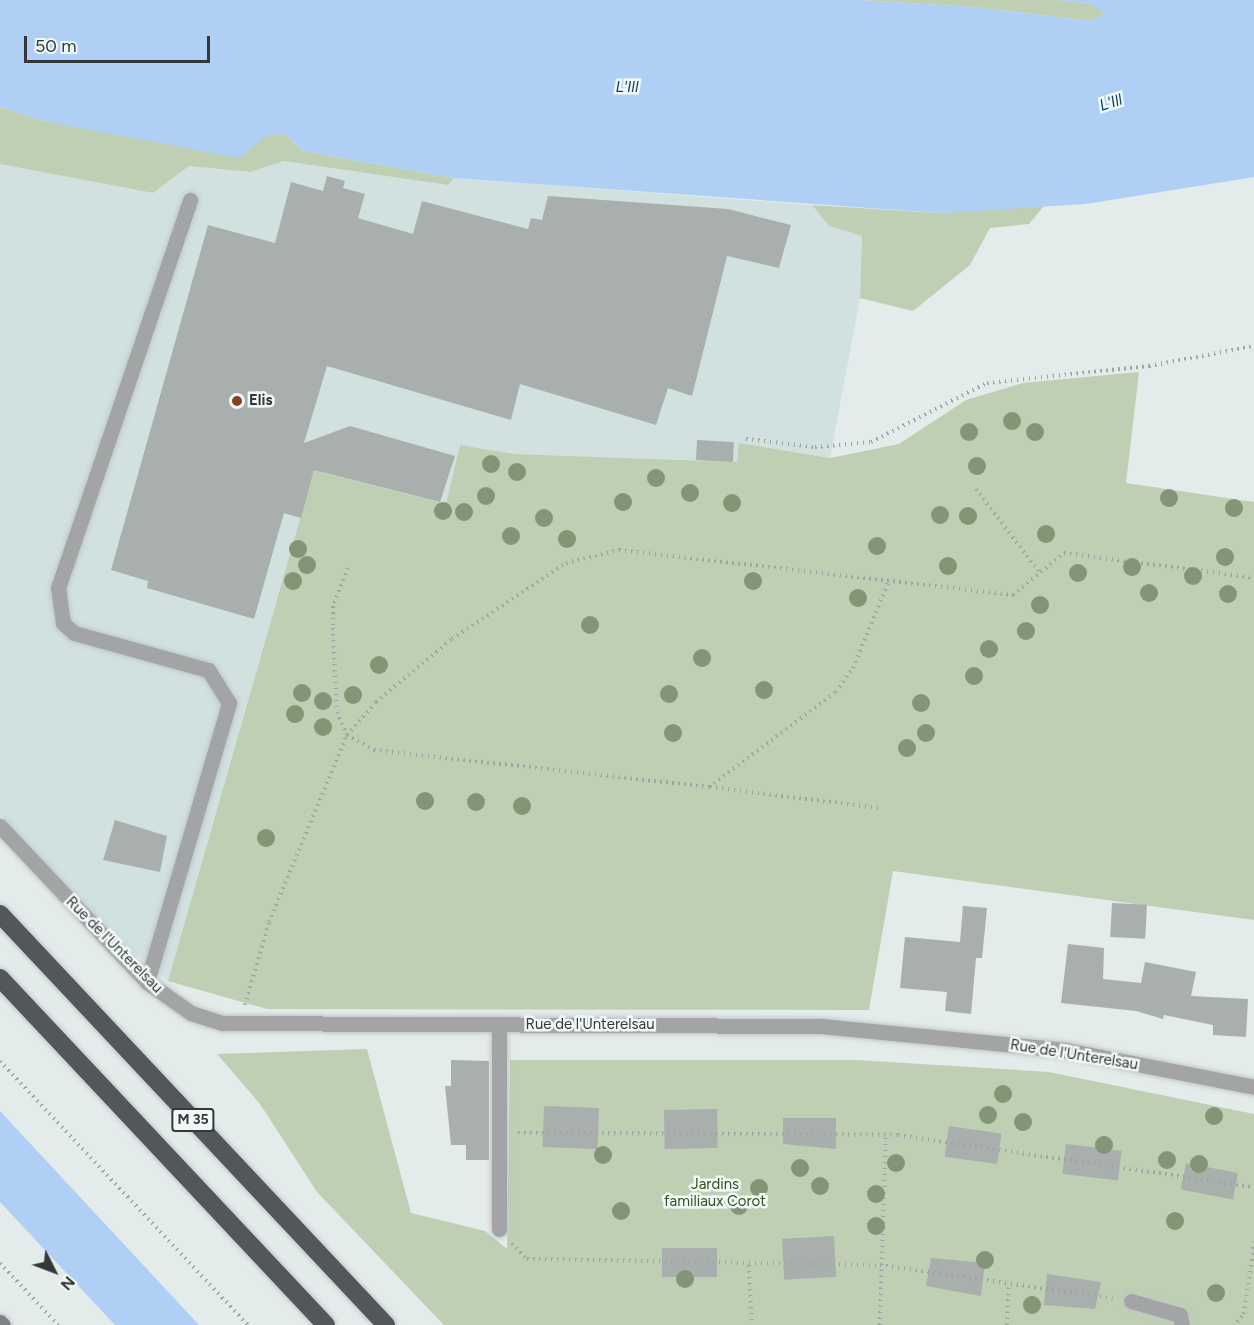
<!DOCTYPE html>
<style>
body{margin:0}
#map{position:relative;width:1254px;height:1325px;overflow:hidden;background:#e4ebeb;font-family:Figtree,sans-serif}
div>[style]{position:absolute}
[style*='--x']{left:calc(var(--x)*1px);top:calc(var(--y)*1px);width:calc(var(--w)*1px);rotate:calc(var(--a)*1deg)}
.built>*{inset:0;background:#d0e1e0}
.green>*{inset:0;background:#becfb3}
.water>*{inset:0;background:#afd0f4}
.building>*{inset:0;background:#a9afac;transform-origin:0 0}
.path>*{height:4px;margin-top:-2px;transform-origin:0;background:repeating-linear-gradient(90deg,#9fa4a4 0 1.5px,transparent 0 6px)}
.roads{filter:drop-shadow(0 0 2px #c1c7c7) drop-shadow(0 0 2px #c1c7c7)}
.lane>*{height:15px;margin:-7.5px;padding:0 7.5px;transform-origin:7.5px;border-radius:7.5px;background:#a2a4a5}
.street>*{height:15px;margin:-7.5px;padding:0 7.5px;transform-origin:7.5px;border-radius:7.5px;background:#a2a4a5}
.secondary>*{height:15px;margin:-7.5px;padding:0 7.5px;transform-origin:7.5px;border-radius:7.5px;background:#7f8385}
.highway>*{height:18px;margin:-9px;padding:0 9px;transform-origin:9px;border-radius:9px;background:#525759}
.trees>*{width:18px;height:18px;margin:-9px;border-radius:50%;background:#829677}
.dots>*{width:16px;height:16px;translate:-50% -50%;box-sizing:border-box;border:3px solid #f1f8f8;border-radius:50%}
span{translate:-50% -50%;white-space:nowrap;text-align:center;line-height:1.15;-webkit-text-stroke:5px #f1f8f8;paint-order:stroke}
.shield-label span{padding:2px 4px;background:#f1f8f8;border:2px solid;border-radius:4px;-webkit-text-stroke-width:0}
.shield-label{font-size:14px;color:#353838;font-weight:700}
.poi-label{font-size:15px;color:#353838;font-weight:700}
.left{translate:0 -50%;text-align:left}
.street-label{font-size:15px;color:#353838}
.park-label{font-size:15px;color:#325118}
.water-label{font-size:16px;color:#0f416d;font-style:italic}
.north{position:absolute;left:24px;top:1241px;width:60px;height:60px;-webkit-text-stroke:4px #f1f8f8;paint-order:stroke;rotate:132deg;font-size:16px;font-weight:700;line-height:24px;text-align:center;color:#353838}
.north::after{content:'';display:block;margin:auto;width:21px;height:27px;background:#353838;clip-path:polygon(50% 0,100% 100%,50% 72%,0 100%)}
.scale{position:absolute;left:24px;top:36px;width:186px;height:27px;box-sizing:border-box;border:3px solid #353838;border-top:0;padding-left:8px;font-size:18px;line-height:21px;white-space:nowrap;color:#353838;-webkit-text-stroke:4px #f1f8f8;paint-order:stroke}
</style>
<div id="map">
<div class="built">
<i style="clip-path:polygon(284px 161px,448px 185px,454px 178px,812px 205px,829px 226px,862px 236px,860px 298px,830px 458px,740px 443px,738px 462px,515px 454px,460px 445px,446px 504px,314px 470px,168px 981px,110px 932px,0 814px,0 164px,153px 193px,189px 166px,251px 172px)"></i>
</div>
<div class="green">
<i style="clip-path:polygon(859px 0,1058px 0,1091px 4px,1106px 13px,1091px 21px,973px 7px)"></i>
<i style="clip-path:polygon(0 107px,43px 121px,266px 136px,284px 133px,303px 151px,454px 178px,448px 185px,284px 161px,251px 172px,189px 166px,153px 193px,0 164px)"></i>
<i style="clip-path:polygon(812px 205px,939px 213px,1044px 206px,1029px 224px,990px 228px,970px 265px,913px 311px,860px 298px,862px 236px,829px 226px)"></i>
<i style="clip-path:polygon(1139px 372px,1126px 483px,1254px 502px,1254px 920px,893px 871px,869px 1010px,267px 1009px,168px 981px,314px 470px,446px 504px,460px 445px,515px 454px,737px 462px,739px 443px,830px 458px,899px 444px,966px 400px,1023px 383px)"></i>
<i style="clip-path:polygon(367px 1049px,411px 1213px,485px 1231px,507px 1249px,510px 1060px,856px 1060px,1049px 1072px,1254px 1114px,1254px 1325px,444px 1325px,317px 1192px,260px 1104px,217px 1054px)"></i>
</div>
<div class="water">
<i style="clip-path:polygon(0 0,859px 0,973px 7px,1091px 21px,1105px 13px,1091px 4px,1058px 0,1254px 0,1254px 177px,1086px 204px,939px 213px,454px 178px,303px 151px,284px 133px,266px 136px,240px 158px,43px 121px,0 107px)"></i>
<i style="clip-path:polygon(0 1111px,199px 1325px,115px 1325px,0 1202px)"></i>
</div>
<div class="building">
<i style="clip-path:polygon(327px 176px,345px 181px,343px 188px,365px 194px,358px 218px,413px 234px,422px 201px,528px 229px,531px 218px,542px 220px,548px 196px,728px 209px,791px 225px,779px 268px,727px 256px,692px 396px,668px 388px,656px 425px,520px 384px,511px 420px,327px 366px,304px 443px,350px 426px,455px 456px,440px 502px,314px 470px,301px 518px,284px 513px,254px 619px,147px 588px,148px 581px,111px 570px,208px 225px,275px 243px,291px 182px,323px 191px)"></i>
<i style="left:697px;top:440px;width:37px;height:20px;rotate:3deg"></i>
<i style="clip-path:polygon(115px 820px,167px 836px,160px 872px,103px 860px)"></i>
<i style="left:1112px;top:903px;width:35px;height:34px;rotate:3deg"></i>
<i style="clip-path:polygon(963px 906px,987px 908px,982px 958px,976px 958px,971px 1014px,945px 1011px,947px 992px,900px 988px,905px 937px,960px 942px)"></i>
<i style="clip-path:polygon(1068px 944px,1104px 948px,1103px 979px,1141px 983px,1145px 962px,1196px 972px,1191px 996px,1248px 999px,1246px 1037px,1213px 1035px,1213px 1025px,1164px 1015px,1163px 1019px,1136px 1011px,1061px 1003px)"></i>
<i style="clip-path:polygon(451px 1060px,489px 1061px,489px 1160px,466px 1160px,466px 1145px,451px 1145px,445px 1086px,451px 1086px)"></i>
<i style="left:544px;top:1106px;width:55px;height:41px;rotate:2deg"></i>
<i style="left:717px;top:1109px;width:39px;height:53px;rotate:89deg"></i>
<i style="clip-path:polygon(783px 1118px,836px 1118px,836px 1149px,783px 1144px)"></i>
<i style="left:949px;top:1126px;width:53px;height:31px;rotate:8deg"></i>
<i style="left:1066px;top:1144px;width:56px;height:30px;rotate:7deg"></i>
<i style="left:1186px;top:1163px;width:53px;height:27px;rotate:11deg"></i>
<i style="left:834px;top:1236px;width:41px;height:52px;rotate:87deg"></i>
<i style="left:662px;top:1248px;width:55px;height:29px"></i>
<i style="clip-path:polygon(931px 1258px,985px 1263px,981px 1296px,926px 1286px)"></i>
<i style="clip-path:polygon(1047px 1274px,1101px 1282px,1095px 1309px,1044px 1305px)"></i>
</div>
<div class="path">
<i style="--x:746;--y:439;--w:69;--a:6.6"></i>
<i style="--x:815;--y:447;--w:56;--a:-5.1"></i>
<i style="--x:871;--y:442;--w:130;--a:-27"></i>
<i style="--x:987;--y:383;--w:163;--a:-6"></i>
<i style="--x:1149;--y:366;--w:107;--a:-10.8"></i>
<i style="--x:976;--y:489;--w:106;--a:52.7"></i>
<i style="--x:348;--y:568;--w:41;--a:111.5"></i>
<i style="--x:333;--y:606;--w:22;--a:90"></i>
<i style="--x:333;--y:628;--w:84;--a:87.3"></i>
<i style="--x:337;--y:712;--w:25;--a:67"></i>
<i style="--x:347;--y:735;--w:31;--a:29"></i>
<i style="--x:374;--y:750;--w:337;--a:6.3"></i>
<i style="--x:709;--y:787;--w:159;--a:-36.8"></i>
<i style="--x:836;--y:692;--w:29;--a:-55"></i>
<i style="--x:853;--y:668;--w:92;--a:-67.6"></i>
<i style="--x:710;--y:787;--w:170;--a:7.1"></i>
<i style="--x:245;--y:1005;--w:86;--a:-73.9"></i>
<i style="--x:269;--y:922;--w:203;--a:-67.4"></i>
<i style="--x:347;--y:735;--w:44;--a:-48.7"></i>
<i style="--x:376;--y:702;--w:99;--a:-39.7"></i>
<i style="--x:452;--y:639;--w:137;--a:-33.7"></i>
<i style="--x:566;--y:563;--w:55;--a:-13.8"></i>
<i style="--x:619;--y:550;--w:397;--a:6.5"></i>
<i style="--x:1013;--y:595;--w:66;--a:-39.5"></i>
<i style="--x:1064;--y:553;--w:188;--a:7.4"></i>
<i style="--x:0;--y:1061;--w:362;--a:46.8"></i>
<i style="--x:518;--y:1133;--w:380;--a:0.3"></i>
<i style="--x:898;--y:1135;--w:360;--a:8.3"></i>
<i style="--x:512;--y:1243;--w:22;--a:47"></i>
<i style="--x:527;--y:1259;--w:353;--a:1"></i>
<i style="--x:880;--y:1265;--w:235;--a:8.1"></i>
<i style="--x:0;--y:1263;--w:85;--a:46.9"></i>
<i style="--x:749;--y:1265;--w:60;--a:87.1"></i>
<i style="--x:1237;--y:1322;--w:11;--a:-49"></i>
<i style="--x:1244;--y:1314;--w:73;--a:-82.1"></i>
<i style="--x:880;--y:1325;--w:189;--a:-88.2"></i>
<i style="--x:1007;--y:1325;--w:42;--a:-87.3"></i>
</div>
<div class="roads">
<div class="lane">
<i style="--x:147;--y:982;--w:291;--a:-73.6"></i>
<i style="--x:229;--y:703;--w:39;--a:-122"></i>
<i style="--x:208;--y:670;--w:139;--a:-164.6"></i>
<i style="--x:74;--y:633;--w:15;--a:-138"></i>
<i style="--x:63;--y:623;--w:35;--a:-98"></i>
<i style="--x:58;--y:588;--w:410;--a:-71.2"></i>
<i style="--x:499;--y:1025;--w:204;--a:90"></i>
</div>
<div class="street">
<i style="--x:0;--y:826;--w:214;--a:46.7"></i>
<i style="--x:147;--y:982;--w:54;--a:35.2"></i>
<i style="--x:191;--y:1013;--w:33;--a:18"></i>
<i style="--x:222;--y:1023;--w:599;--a:0.29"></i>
<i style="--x:821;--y:1026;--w:246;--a:5.6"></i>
<i style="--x:1066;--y:1050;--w:192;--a:11.1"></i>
<i style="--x:1131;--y:1301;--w:51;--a:15.9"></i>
<i style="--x:1180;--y:1315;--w:10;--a:79"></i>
</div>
<div class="secondary">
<i style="--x:0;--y:1322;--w:4;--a:45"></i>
</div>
<div class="highway">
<i style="--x:0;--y:914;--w:564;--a:46.8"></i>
<i style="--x:0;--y:978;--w:476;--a:46.8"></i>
</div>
</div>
<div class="trees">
<i style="left:1012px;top:421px"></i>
<i style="left:969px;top:432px"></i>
<i style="left:1035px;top:432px"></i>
<i style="left:491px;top:464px"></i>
<i style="left:977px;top:466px"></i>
<i style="left:517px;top:472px"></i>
<i style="left:656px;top:478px"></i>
<i style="left:690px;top:493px"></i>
<i style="left:486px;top:496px"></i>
<i style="left:1169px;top:498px"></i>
<i style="left:623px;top:502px"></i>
<i style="left:732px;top:503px"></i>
<i style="left:1234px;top:508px"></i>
<i style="left:443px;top:511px"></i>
<i style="left:464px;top:512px"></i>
<i style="left:940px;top:515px"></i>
<i style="left:968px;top:516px"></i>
<i style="left:544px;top:518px"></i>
<i style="left:1046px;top:534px"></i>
<i style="left:511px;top:536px"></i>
<i style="left:567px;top:539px"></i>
<i style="left:877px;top:546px"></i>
<i style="left:298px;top:549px"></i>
<i style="left:1225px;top:557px"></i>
<i style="left:307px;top:565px"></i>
<i style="left:948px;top:566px"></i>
<i style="left:1132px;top:567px"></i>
<i style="left:1078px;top:573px"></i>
<i style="left:1193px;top:576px"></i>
<i style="left:293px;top:581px"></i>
<i style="left:753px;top:581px"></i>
<i style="left:1149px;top:593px"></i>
<i style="left:1228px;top:594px"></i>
<i style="left:858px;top:598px"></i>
<i style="left:1040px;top:605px"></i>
<i style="left:590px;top:625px"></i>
<i style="left:1026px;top:631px"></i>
<i style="left:989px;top:649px"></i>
<i style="left:702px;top:658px"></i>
<i style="left:379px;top:665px"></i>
<i style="left:974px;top:676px"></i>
<i style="left:764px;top:690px"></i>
<i style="left:302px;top:693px"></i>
<i style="left:669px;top:694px"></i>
<i style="left:353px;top:695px"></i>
<i style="left:323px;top:701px"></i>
<i style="left:921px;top:703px"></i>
<i style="left:295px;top:714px"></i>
<i style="left:323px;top:727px"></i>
<i style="left:673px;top:733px"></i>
<i style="left:926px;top:733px"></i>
<i style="left:907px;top:748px"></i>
<i style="left:425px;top:801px"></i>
<i style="left:476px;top:802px"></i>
<i style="left:522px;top:806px"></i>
<i style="left:266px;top:838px"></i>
<i style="left:1003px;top:1094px"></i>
<i style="left:988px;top:1115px"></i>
<i style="left:1214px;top:1116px"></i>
<i style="left:1023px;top:1122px"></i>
<i style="left:1104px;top:1145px"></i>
<i style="left:603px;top:1155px"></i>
<i style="left:1167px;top:1160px"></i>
<i style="left:896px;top:1163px"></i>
<i style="left:1199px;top:1164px"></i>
<i style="left:800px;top:1168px"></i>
<i style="left:820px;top:1186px"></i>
<i style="left:759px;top:1188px"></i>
<i style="left:876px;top:1194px"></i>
<i style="left:739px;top:1206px"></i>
<i style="left:621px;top:1211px"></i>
<i style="left:1175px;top:1221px"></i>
<i style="left:876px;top:1226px"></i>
<i style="left:985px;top:1260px"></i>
<i style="left:685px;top:1279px"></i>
<i style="left:1216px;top:1293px"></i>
<i style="left:1032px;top:1305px"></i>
</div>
<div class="dots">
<i style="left:237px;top:401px;background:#87411c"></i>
</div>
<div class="shield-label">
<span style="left:193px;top:1120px">M 35</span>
</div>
<div class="poi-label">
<span class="left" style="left:249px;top:401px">Elis</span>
</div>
<div class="street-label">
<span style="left:114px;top:945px;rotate:45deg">Rue de l'Unterelsau</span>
<span style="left:590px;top:1025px">Rue de l'Unterelsau</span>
<span style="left:1074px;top:1055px;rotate:9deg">Rue de l'Unterelsau</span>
</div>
<div class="park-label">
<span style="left:715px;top:1193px">Jardins<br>familiaux Corot</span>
</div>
<div class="water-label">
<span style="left:627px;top:87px">L'Ill</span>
<span style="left:1111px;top:103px;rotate:-18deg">L'Ill</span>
</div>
<div class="north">N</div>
<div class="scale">50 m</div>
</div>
